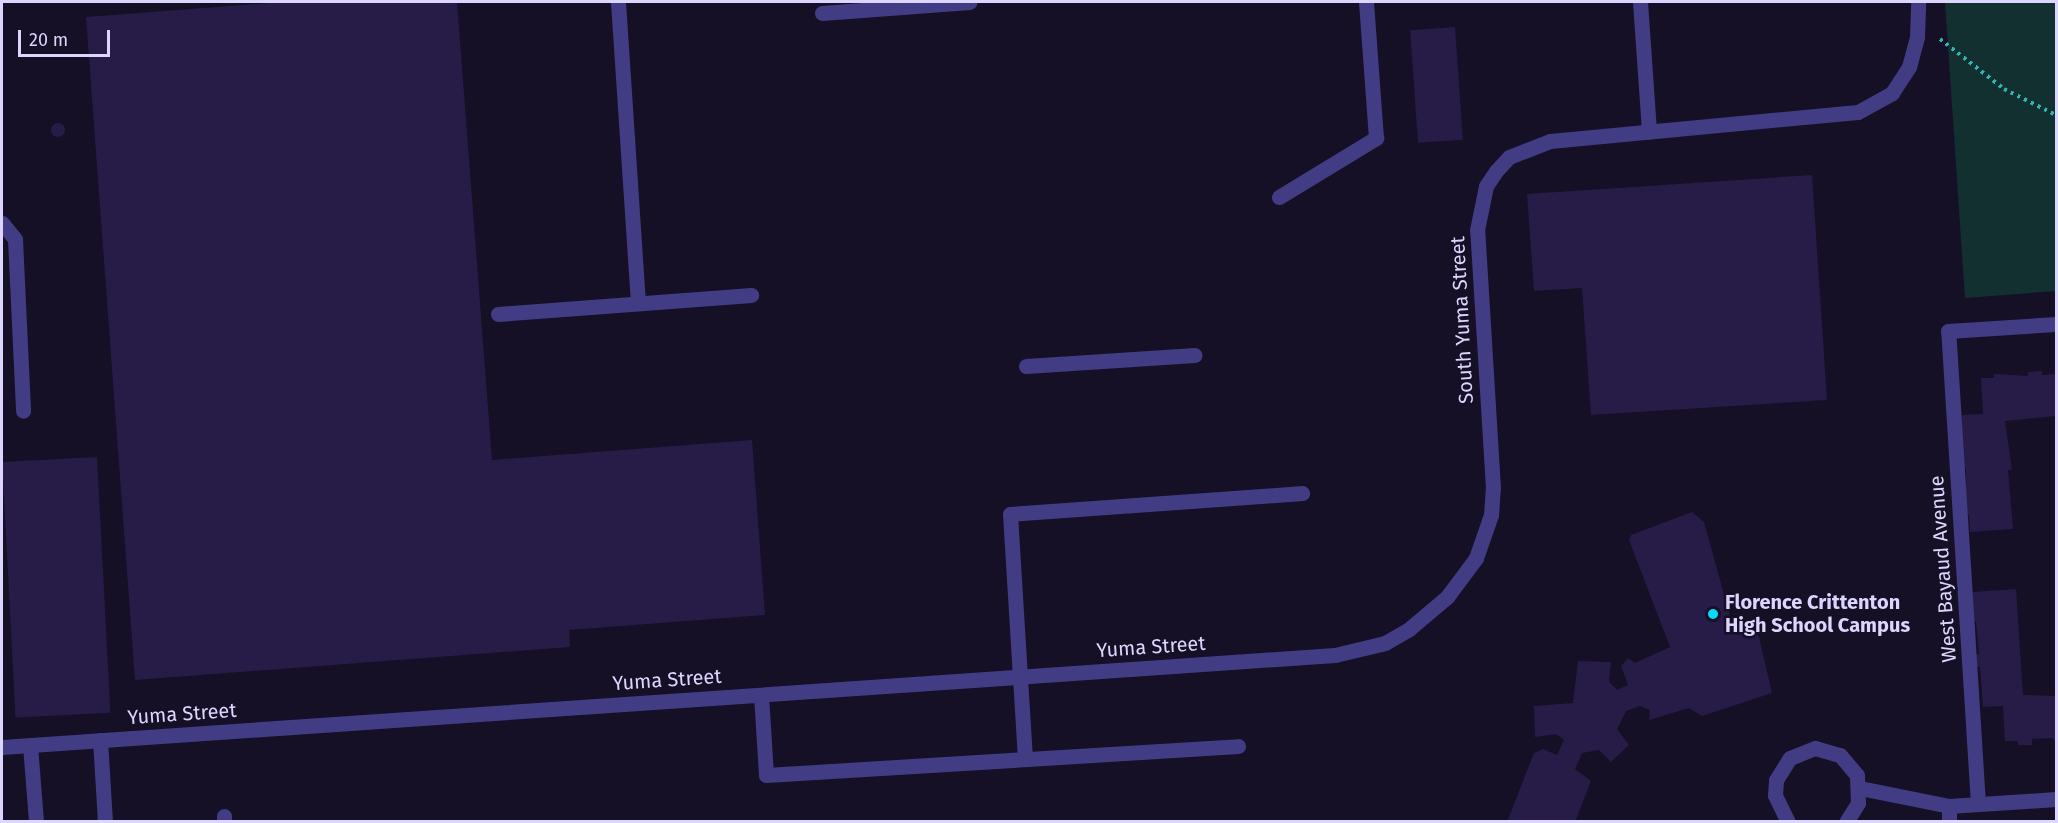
<!DOCTYPE html>
<style>
body{margin:0}
#map{position:relative;width:2058px;height:823px;overflow:hidden;background:#151026;font-family:"Fira Sans",sans-serif}
div>[style]{position:absolute}
[style*='--x']{left:calc(var(--x)*1px);top:calc(var(--y)*1px);width:calc(var(--w)*1px);rotate:calc(var(--a)*1deg)}
.green>*{inset:0;background:#133030}
.building>*{inset:0;background:#261c47;transform-origin:0 0}
.round{border-radius:50%}
.path>*{height:4px;margin-top:-2px;transform-origin:0;background:repeating-linear-gradient(90deg,#32b6b3 0 3px,transparent 0 7.5px)}
.minor>*{height:15px;margin:-7.5px;padding:0 7.5px;transform-origin:7.5px;border-radius:7.5px;background:#413c84}
.dots>*{width:16px;height:16px;translate:-50% -50%;box-sizing:border-box;border:3px solid #151026;border-radius:50%}
span{translate:-50% -50%;white-space:nowrap;text-align:center;line-height:1.15;-webkit-text-stroke:5px #151026;paint-order:stroke}
.street-label{font-size:20px;color:#dcd6fe}
.poi-label{font-size:20px;color:#dcd6fe;font-weight:700}
.left{translate:0 -50%;text-align:left}
.frame{position:absolute;inset:0;border:3px solid #dcd6fe;pointer-events:none}
.scale{position:absolute;left:18px;top:30px;width:92px;height:27px;box-sizing:border-box;border:3px solid #dcd6fe;border-top:0;padding-left:8px;font-size:18px;line-height:21px;white-space:nowrap;color:#dcd6fe;-webkit-text-stroke:4px #151026;paint-order:stroke}
</style>
<div id="map">
<div class="green">
<i style="clip-path:polygon(1945px 2px,2056px 2px,2056px 291px,1965px 298px)"></i>
</div>
<div class="building">
<i style="clip-path:polygon(283px 2px,457px 2px,492px 460px,752px 440px,765px 615px,569px 630px,570px 647px,135px 680px,86px 17px)"></i>
<i style="left:1455px;top:27px;width:113px;height:45px;rotate:86deg"></i>
<i class="round" style="left:51px;top:123px;width:14px;height:14px"></i>
<i style="clip-path:polygon(1812px 175px,1827px 400px,1591px 415px,1582px 288px,1534px 291px,1527px 194px)"></i>
<i style="clip-path:polygon(2042px 371px,2042px 375px,2056px 374px,2056px 416px,2005px 421px,2012px 470px,2008px 470px,2013px 529px,1970px 532px,1969px 515px,1965px 515px,1966px 469px,1961px 469px,1962px 415px,1983px 414px,1981px 378px,1994px 378px,1994px 374px,2028px 376px,2028px 372px)"></i>
<i style="left:97px;top:457px;width:256px;height:95px;rotate:87deg"></i>
<i style="clip-path:polygon(1692px 512px,1704px 522px,1733px 627px,1747px 624px,1759px 637px,1772px 693px,1702px 716px,1689px 708px,1649px 720px,1650px 710px,1640px 706px,1626px 711px,1617px 729px,1629px 745px,1611px 762px,1599px 750px,1582px 753px,1575px 769px,1591px 781px,1575px 822px,1507px 822px,1534px 753px,1543px 749px,1557px 755px,1564px 740px,1556px 734px,1535px 737px,1534px 706px,1573px 703px,1578px 661px,1611px 662px,1609px 682px,1617px 690px,1628px 685px,1621px 666px,1628px 658px,1635px 663px,1670px 647px,1629px 540px,1631px 535px)"></i>
<i style="clip-path:polygon(2016px 589px,2023px 695px,2056px 696px,2056px 742px,2052px 738px,2032px 739px,2032px 745px,2018px 745px,2018px 741px,2005px 741px,2003px 706px,1983px 707px,1980px 667px,1975px 667px,1974px 654px,1979px 654px,1976px 621px,1971px 621px,1973px 592px)"></i>
</div>
<div class="path">
<i style="--x:1940;--y:39;--w:81;--a:38"></i>
<i style="--x:2004;--y:89;--w:58;--a:26.6"></i>
</div>
<div class="minor">
<i style="--x:618;--y:2;--w:302;--a:86.2"></i>
<i style="--x:1640;--y:2;--w:130;--a:86"></i>
<i style="--x:822;--y:13;--w:148;--a:-4.3"></i>
<i style="--x:1279;--y:197;--w:114;--a:-31.3"></i>
<i style="--x:1376;--y:138;--w:136;--a:-94.2"></i>
<i style="--x:2;--y:223;--w:21;--a:51"></i>
<i style="--x:15;--y:239;--w:172;--a:87.3"></i>
<i style="--x:498;--y:314;--w:254;--a:-4.3"></i>
<i style="--x:1026;--y:366;--w:169;--a:-3.7"></i>
<i style="--x:761;--y:695;--w:80;--a:86.4"></i>
<i style="--x:766;--y:775;--w:473;--a:-3.5"></i>
<i style="--x:100;--y:740;--w:82;--a:86.5"></i>
<i style="--x:30;--y:745;--w:77;--a:85.5"></i>
<i style="--x:2;--y:747;--w:1336;--a:-3.95"></i>
<i style="--x:1335;--y:655;--w:51;--a:-13.5"></i>
<i style="--x:1385;--y:643;--w:28;--a:-30"></i>
<i style="--x:1409;--y:629;--w:50;--a:-40.1"></i>
<i style="--x:1447;--y:597;--w:49;--a:-53.4"></i>
<i style="--x:1476;--y:558;--w:46;--a:-70.8"></i>
<i style="--x:1491;--y:515;--w:27;--a:-86"></i>
<i style="--x:1493;--y:488;--w:258;--a:-93.5"></i>
<i style="--x:1477;--y:230;--w:45;--a:-78.4"></i>
<i style="--x:1486;--y:186;--w:18;--a:-56"></i>
<i style="--x:1496;--y:171;--w:19;--a:-47"></i>
<i style="--x:1509;--y:157;--w:44;--a:-21.3"></i>
<i style="--x:1550;--y:141;--w:309;--a:-5.4"></i>
<i style="--x:1858;--y:112;--w:39;--a:-29"></i>
<i style="--x:1892;--y:93;--w:31;--a:-57"></i>
<i style="--x:1909;--y:67;--w:31;--a:-75"></i>
<i style="--x:1917;--y:37;--w:35;--a:-88"></i>
<i style="--x:1025;--y:759;--w:245;--a:-93.5"></i>
<i style="--x:1010;--y:514;--w:293;--a:-4.1"></i>
<i style="--x:1860;--y:788;--w:91;--a:11.4"></i>
<i style="--x:1949;--y:806;--w:107;--a:-3.7"></i>
<i style="--x:1978;--y:804;--w:474;--a:-93.6"></i>
<i style="--x:1948;--y:331;--w:108;--a:-3.7"></i>
<i style="--x:1949;--y:806;--w:16;--a:90"></i>
<i style="--x:224;--y:816;--w:6;--a:90"></i>
<i style="--x:1788;--y:822;--w:30;--a:-116"></i>
<i style="--x:1775;--y:795;--w:15;--a:-86"></i>
<i style="--x:1776;--y:780;--w:26;--a:-58"></i>
<i style="--x:1790;--y:758;--w:27;--a:-22"></i>
<i style="--x:1815;--y:748;--w:26;--a:16"></i>
<i style="--x:1840;--y:755;--w:26;--a:50"></i>
<i style="--x:1857;--y:775;--w:28;--a:88"></i>
<i style="--x:1858;--y:803;--w:22;--a:122"></i>
</div>
<div class="dots">
<i style="left:1713px;top:614px;background:#06d9fa"></i>
</div>
<div class="street-label">
<span style="left:1462px;top:320px;rotate:-93deg">South Yuma Street</span>
<span style="left:1943px;top:569px;rotate:-94deg">West Bayaud Avenue</span>
<span style="left:1151px;top:647px;rotate:-4deg">Yuma Street</span>
<span style="left:667px;top:680px;rotate:-4deg">Yuma Street</span>
<span style="left:182px;top:714px;rotate:-4deg">Yuma Street</span>
</div>
<div class="poi-label">
<span class="left" style="left:1725px;top:614px">Florence Crittenton<br>High School Campus</span>
</div>
<div class="frame"></div>
<div class="scale">20 m</div>
</div>
